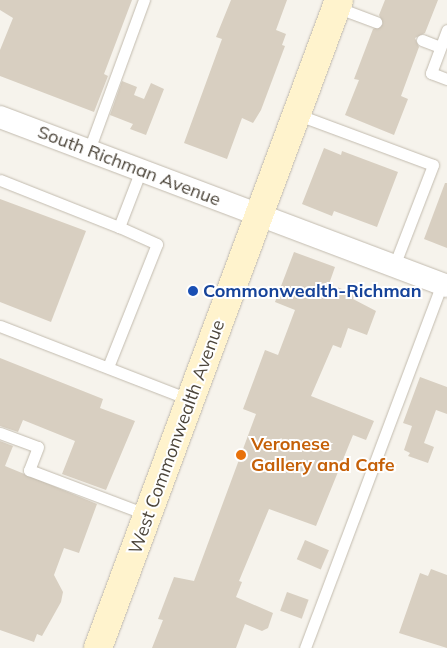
<!DOCTYPE html>
<style>
body{margin:0}
#map{position:relative;width:447px;height:648px;overflow:hidden;background:#f6f3ec;font-family:Mulish,sans-serif}
div>[style]{position:absolute}
[style*='--x']{left:calc(var(--x)*1px);top:calc(var(--y)*1px);width:calc(var(--w)*1px);rotate:calc(var(--a)*1deg)}
.building>*{inset:0;background:#d8cfc1;transform-origin:0 0}
.roads{filter:drop-shadow(0 0 1px #c2bbae) drop-shadow(0 0 1px #c2bbae)}
.service>*{height:11px;margin:-5.5px;padding:0 5.5px;transform-origin:5.5px;border-radius:5.5px;background:#fff}
.minor>*{height:22px;margin:-11px;padding:0 11px;transform-origin:11px;border-radius:11px;background:#fff}
.secondary>*{height:28px;margin:-14px;padding:0 14px;transform-origin:14px;border-radius:14px;background:#fff3cd}
.dots>*{width:14px;height:14px;translate:-50% -50%;box-sizing:border-box;border:2px solid #fff;border-radius:50%}
span{translate:-50% -50%;white-space:nowrap;text-align:center;line-height:1.15;-webkit-text-stroke:4px #fff;paint-order:stroke}
.street-label{font-size:18px;color:#4b4439}
.transit-label{font-size:18px;color:#164399;font-weight:700}
.left{translate:0 -50%;text-align:left}
.food-label{font-size:18px;color:#c56008;font-weight:700}
</style>
<div id="map">
<div class="building">
<i style="clip-path:polygon(0 0,132px 0,104px 74px,108px 76px,94px 112px,0 76px,0 50px,13px 18px,0 10px)"></i>
<i style="clip-path:polygon(231px 0,287px 0,276px 30px,286px 34px,282px 45px,285px 46px,261px 110px,253px 123px,242px 118px,227px 159px,184px 143px,222px 39px,216px 37px)"></i>
<i style="clip-path:polygon(385px 0,438px 0,425px 33px,415px 38px,419px 47px,401px 96px,408px 99px,394px 135px,345px 115px,359px 80px,354px 79px,373px 29px,383px 24px,379px 15px)"></i>
<i style="clip-path:polygon(122px 81px,137px 87px,134px 95px,144px 99px,151px 83px,164px 89px,146px 135px,130px 129px,133px 124px,110px 115px)"></i>
<i style="clip-path:polygon(324px 148px,341px 155px,342px 151px,398px 172px,377px 227px,334px 211px,332px 216px,302px 204px)"></i>
<i style="clip-path:polygon(445px 183px,447px 183px,447px 248px,424px 239px)"></i>
<i style="clip-path:polygon(0 199px,86px 231px,51px 322px,0 302px)"></i>
<i style="clip-path:polygon(294px 252px,335px 267px,329px 284px,355px 294px,353px 299px,376px 311px,367px 335px,348px 328px,341px 348px,333px 345px,311px 396px,374px 421px,366px 440px,353px 435px,316px 526px,269px 509px,239px 581px,242px 582px,236px 597px,273px 613px,268px 628px,262px 631px,245px 624px,236px 648px,152px 648px,163px 620px,158px 619px,174px 577px,194px 581px,256px 414px,243px 409px,265px 350px,278px 355px,295px 310px,275px 302px)"></i>
<i style="clip-path:polygon(0 358px,103px 399px,100px 408px,135px 421px,106px 490px,62px 474px,75px 441px,23px 420px,18px 432px,0 426px)"></i>
<i style="clip-path:polygon(420px 377px,447px 387px,447px 414px,436px 410px,424px 443px,434px 447px,428px 463px,408px 456px,410px 453px,404px 450px,412px 426px,403px 423px)"></i>
<i style="clip-path:polygon(0 441px,13px 446px,5px 466px,97px 504px,79px 553px,64px 548px,54px 575px,63px 592px,61px 602px,42px 636px,37px 634px,34px 642px,0 630px)"></i>
<i style="left:305px;top:540px;width:26px;height:21px;rotate:23deg"></i>
<i style="clip-path:polygon(431px 569px,447px 575px,447px 648px,399px 633px,420px 573px,428px 576px)"></i>
<i style="left:287px;top:592px;width:23px;height:20px;rotate:20deg"></i>
</div>
<div class="roads">
<div class="service">
<i style="--x:336;--y:7;--w:43;--a:20.6"></i>
<i style="--x:447;--y:30;--w:46;--a:110.4"></i>
<i style="--x:431;--y:73;--w:17;--a:21"></i>
<i style="--x:422;--y:40;--w:19;--a:21"></i>
<i style="--x:296;--y:114;--w:146;--a:20.4"></i>
<i style="--x:433;--y:165;--w:108;--a:111.1"></i>
<i style="--x:89;--y:150;--w:160;--a:-69.9"></i>
<i style="--x:0;--y:180;--w:128;--a:21.6"></i>
<i style="--x:0;--y:326;--w:205;--a:21.2"></i>
<i style="--x:108;--y:367;--w:132;--a:-68.3"></i>
<i style="--x:157;--y:244;--w:42;--a:-155.9"></i>
<i style="--x:119;--y:227;--w:61;--a:-68.9"></i>
<i style="--x:0;--y:433;--w:40;--a:20.2"></i>
<i style="--x:38;--y:447;--w:25;--a:111"></i>
<i style="--x:29;--y:470;--w:127;--a:20.7"></i>
<i style="--x:305;--y:648;--w:389;--a:-69.4"></i>
</div>
<div class="minor">
<i style="--x:0;--y:117;--w:478;--a:20.7"></i>
</div>
<div class="secondary">
<i style="--x:98;--y:648;--w:691;--a:-69.6"></i>
</div>
</div>
<div class="dots">
<i style="left:193px;top:291px;background:#1a4fb4"></i>
<i style="left:241px;top:455px;background:#e8710a"></i>
</div>
<div class="street-label">
<span style="left:129px;top:166px;rotate:21deg">South Richman Avenue</span>
<span style="left:177px;top:437px;rotate:-70deg">West Commonwealth Avenue</span>
</div>
<div class="transit-label">
<span class="left" style="left:203px;top:291px">Commonwealth-Richman</span>
</div>
<div class="food-label">
<span class="left" style="left:251px;top:455px">Veronese<br>Gallery and Cafe</span>
</div>
</div>
